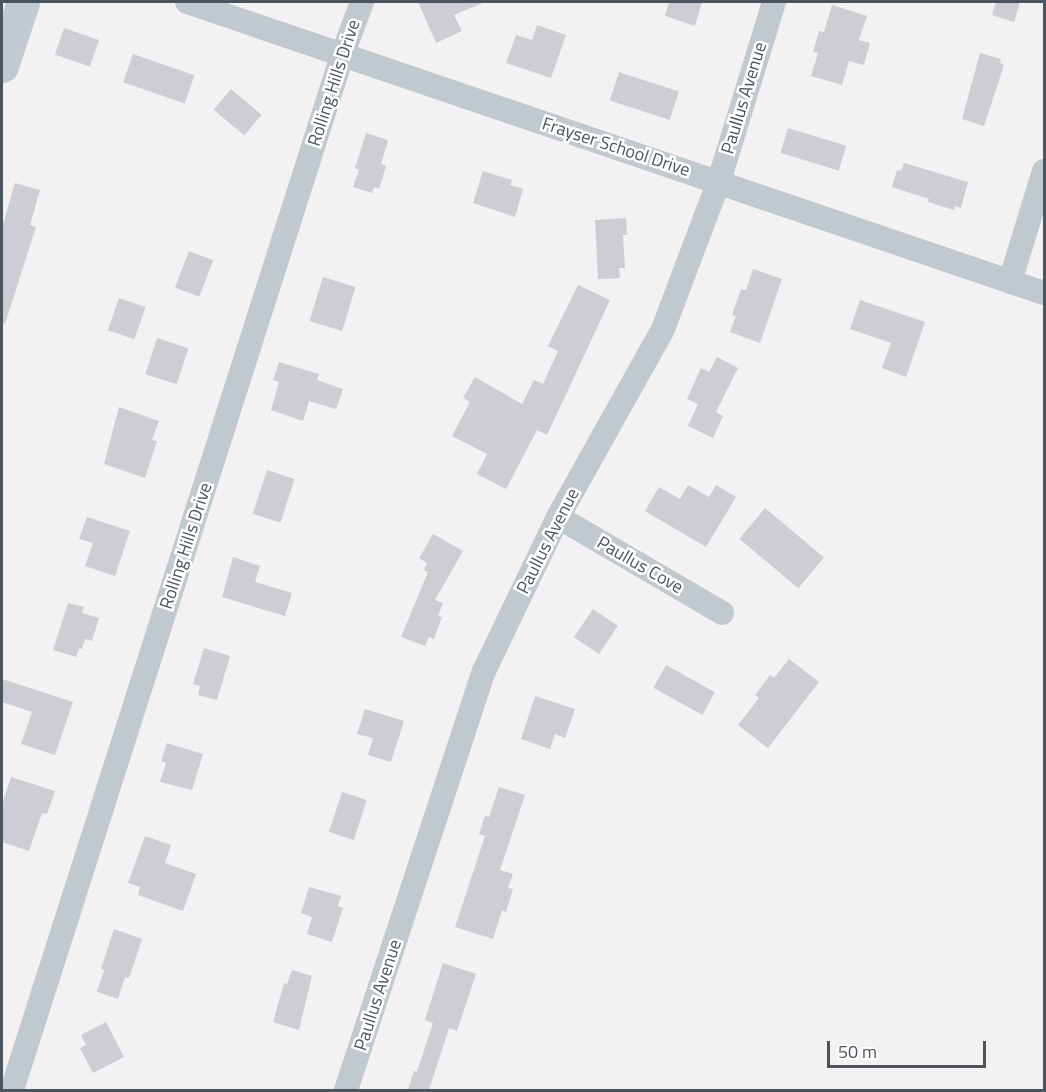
<!DOCTYPE html>
<style>
body{margin:0}
#map{position:relative;width:1046px;height:1092px;overflow:hidden;background:#f3f1f1;font-family:"Titillium Web",sans-serif}
div>[style]{position:absolute}
[style*='--x']{left:calc(var(--x)*1px);top:calc(var(--y)*1px);width:calc(var(--w)*1px);rotate:calc(var(--a)*1deg)}
.building>*{inset:0;background:#ccced3;transform-origin:0 0}
.street>*{height:24px;margin:-12px;padding:0 12px;transform-origin:12px;border-radius:12px;background:#c0c9ce}
.secondary>*{height:33px;margin:-16.5px;padding:0 16.5px;transform-origin:16.5px;border-radius:16.5px;background:#c1cad3}
span{translate:-50% -50%;white-space:nowrap;text-align:center;line-height:1.15;-webkit-text-stroke:5px #fff;paint-order:stroke}
.street-label{font-size:18px;color:#4a555d}
.frame{position:absolute;inset:0;border:3px solid #4a555d;pointer-events:none}
.scale{position:absolute;left:827px;top:1041px;width:159px;height:27px;box-sizing:border-box;border:3px solid #4a555d;border-top:0;padding-left:8px;font-size:18px;line-height:21px;white-space:nowrap;color:#4a555d;-webkit-text-stroke:4px #fff;paint-order:stroke}
</style>
<div id="map">
<div class="building">
<i style="clip-path:polygon(418px 2px,485px 2px,454px 15px,462px 31px,436px 43px)"></i>
<i style="clip-path:polygon(669px 2px,702px 2px,695px 26px,665px 16px)"></i>
<i style="clip-path:polygon(996px 2px,1020px 2px,1014px 22px,992px 15px)"></i>
<i style="clip-path:polygon(832px 5px,867px 16px,859px 40px,870px 43px,864px 65px,849px 61px,842px 85px,811px 76px,818px 53px,813px 52px,819px 31px,824px 32px)"></i>
<i style="clip-path:polygon(537px 25px,566px 35px,551px 78px,506px 63px,516px 35px,532px 40px)"></i>
<i style="left:64px;top:28px;width:37px;height:28px;rotate:19deg"></i>
<i style="clip-path:polygon(980px 53px,1001px 59px,1000px 63px,1004px 65px,984px 126px,962px 119px)"></i>
<i style="left:133px;top:54px;width:65px;height:30px;rotate:19deg"></i>
<i style="left:619px;top:72px;width:63px;height:30px;rotate:18deg"></i>
<i style="left:231px;top:89px;width:40px;height:27px;rotate:40deg"></i>
<i style="left:788px;top:128px;width:61px;height:26px;rotate:17deg"></i>
<i style="clip-path:polygon(366px 133px,388px 140px,381px 164px,386px 166px,379px 189px,374px 187px,372px 193px,353px 187px,359px 170px,355px 168px)"></i>
<i style="clip-path:polygon(904px 163px,968px 182px,961px 208px,955px 206px,954px 210px,928px 202px,929px 199px,892px 187px,897px 170px,901px 171px)"></i>
<i style="clip-path:polygon(483px 171px,512px 180px,510px 185px,523px 189px,515px 217px,473px 203px)"></i>
<i style="clip-path:polygon(15px 183px,40px 190px,30px 225px,36px 227px,5px 324px,2px 323px,2px 228px)"></i>
<i style="clip-path:polygon(626px 218px,627px 235px,623px 235px,625px 268px,619px 268px,620px 278px,598px 279px,595px 220px)"></i>
<i style="left:189px;top:251px;width:26px;height:39px;rotate:21deg"></i>
<i style="clip-path:polygon(753px 269px,782px 279px,760px 343px,730px 332px,736px 316px,732px 315px,741px 289px,746px 290px)"></i>
<i style="left:323px;top:277px;width:34px;height:46px;rotate:17deg"></i>
<i style="clip-path:polygon(578px 285px,610px 300px,547px 435px,537px 430px,506px 489px,477px 474px,487px 454px,452px 436px,470px 402px,463px 398px,475px 377px,522px 404px,534px 380px,543px 384px,558px 351px,548px 346px)"></i>
<i style="left:119px;top:298px;width:28px;height:34px;rotate:19deg"></i>
<i style="clip-path:polygon(860px 300px,925px 322px,906px 377px,882px 368px,891px 343px,850px 329px)"></i>
<i style="left:157px;top:338px;width:33px;height:38px;rotate:18deg"></i>
<i style="clip-path:polygon(717px 357px,738px 368px,716px 412px,723px 416px,713px 438px,688px 426px,698px 404px,687px 399px,701px 368px,709px 372px)"></i>
<i style="clip-path:polygon(279px 362px,319px 374px,317px 380px,343px 389px,336px 409px,309px 401px,303px 421px,271px 410px,279px 382px,273px 380px)"></i>
<i style="clip-path:polygon(119px 407px,159px 421px,152px 440px,157px 441px,145px 478px,104px 464px)"></i>
<i style="left:267px;top:470px;width:29px;height:46px;rotate:18deg"></i>
<i style="clip-path:polygon(688px 485px,709px 497px,716px 485px,736px 497px,706px 547px,645px 511px,659px 487px,680px 499px)"></i>
<i style="left:765px;top:508px;width:77px;height:40px;rotate:40deg"></i>
<i style="clip-path:polygon(87px 517px,130px 531px,115px 576px,85px 566px,93px 543px,79px 539px)"></i>
<i style="clip-path:polygon(433px 534px,463px 551px,435px 600px,443px 603px,438px 616px,442px 617px,434px 639px,429px 637px,425px 646px,401px 637px,428px 572px,424px 570px,427px 563px,419px 558px)"></i>
<i style="clip-path:polygon(233px 557px,260px 566px,255px 582px,292px 593px,285px 616px,222px 597px)"></i>
<i style="clip-path:polygon(68px 603px,84px 607px,82px 613px,99px 618px,92px 641px,85px 639px,82px 649px,79px 648px,76px 657px,53px 650px)"></i>
<i style="left:593px;top:609px;width:30px;height:34px;rotate:34deg"></i>
<i style="clip-path:polygon(204px 648px,230px 656px,217px 700px,198px 695px,200px 686px,193px 684px)"></i>
<i style="clip-path:polygon(789px 659px,819px 682px,768px 748px,738px 725px,759px 698px,755px 695px,770px 675px,774px 678px)"></i>
<i style="left:666px;top:665px;width:56px;height:26px;rotate:29deg"></i>
<i style="clip-path:polygon(2px 679px,73px 702px,55px 755px,21px 744px,32px 712px,2px 702px)"></i>
<i style="clip-path:polygon(535px 696px,575px 709px,565px 738px,555px 734px,550px 749px,521px 739px)"></i>
<i style="clip-path:polygon(365px 709px,404px 721px,391px 762px,368px 755px,373px 738px,357px 734px)"></i>
<i style="clip-path:polygon(167px 743px,203px 754px,192px 790px,160px 782px,166px 763px,161px 761px)"></i>
<i style="clip-path:polygon(11px 777px,55px 791px,47px 814px,42px 813px,29px 851px,2px 842px,2px 805px)"></i>
<i style="clip-path:polygon(499px 787px,525px 795px,500px 870px,513px 874px,508px 888px,513px 889px,506px 912px,502px 910px,493px 939px,455px 927px,485px 836px,479px 834px,485px 816px,489px 817px)"></i>
<i style="left:342px;top:792px;width:26px;height:42px;rotate:18deg"></i>
<i style="clip-path:polygon(145px 836px,171px 845px,165px 863px,196px 874px,183px 911px,138px 895px,140px 887px,128px 883px)"></i>
<i style="clip-path:polygon(309px 887px,341px 896px,338px 906px,343px 908px,332px 942px,307px 934px,312px 917px,301px 913px)"></i>
<i style="clip-path:polygon(114px 929px,142px 939px,129px 978px,125px 977px,118px 999px,97px 992px,104px 970px,101px 969px)"></i>
<i style="clip-path:polygon(443px 963px,476px 974px,457px 1031px,449px 1028px,429px 1090px,408px 1090px,414px 1071px,417px 1072px,433px 1023px,425px 1020px)"></i>
<i style="clip-path:polygon(292px 970px,312px 976px,299px 1030px,273px 1022px,284px 983px,287px 984px)"></i>
<i style="clip-path:polygon(106px 1022px,124px 1057px,93px 1073px,80px 1048px,86px 1045px,81px 1035px)"></i>
</div>
<div class="street">
<i style="--x:187;--y:2;--w:905;--a:18.76"></i>
<i style="--x:1010;--y:282;--w:116;--a:-73"></i>
<i style="--x:558;--y:517;--w:190;--a:30.3"></i>
<i style="--x:12;--y:1090;--w:1085;--a:-72.3"></i>
<i style="--x:342;--y:56;--w:58;--a:-69.7"></i>
<i style="--x:346;--y:1090;--w:441;--a:-71.8"></i>
<i style="--x:484;--y:671;--w:171;--a:-64.3"></i>
<i style="--x:558;--y:517;--w:215;--a:-60.8"></i>
<i style="--x:663;--y:329;--w:158;--a:-69.3"></i>
<i style="--x:719;--y:181;--w:187;--a:-72.9"></i>
</div>
<div class="secondary">
<i style="--x:2;--y:66;--w:67;--a:-71.8"></i>
</div>
<div class="street-label">
<span style="left:334px;top:83px;rotate:-72deg">Rolling Hills Drive</span>
<span style="left:744px;top:98px;rotate:-73deg">Paullus Avenue</span>
<span style="left:616px;top:147px;rotate:18deg">Frayser School Drive</span>
<span style="left:548px;top:541px;rotate:-63deg">Paullus Avenue</span>
<span style="left:186px;top:546px;rotate:-72deg">Rolling Hills Drive</span>
<span style="left:640px;top:565px;rotate:30deg">Paullus Cove</span>
<span style="left:378px;top:995px;rotate:-72deg">Paullus Avenue</span>
</div>
<div class="frame"></div>
<div class="scale">50 m</div>
</div>
